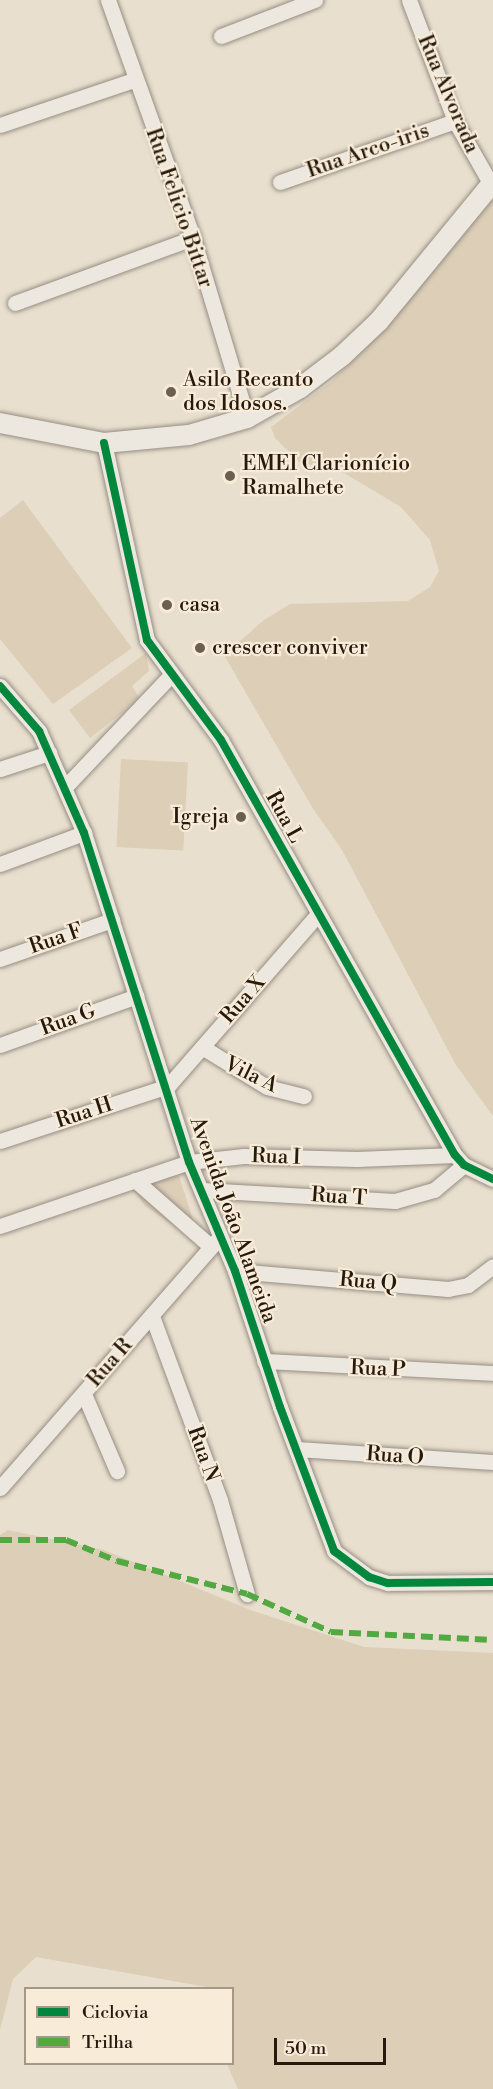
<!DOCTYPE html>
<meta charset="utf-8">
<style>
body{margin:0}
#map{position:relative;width:493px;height:2089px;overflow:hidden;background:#e9dfce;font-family:"Libre Bodoni",serif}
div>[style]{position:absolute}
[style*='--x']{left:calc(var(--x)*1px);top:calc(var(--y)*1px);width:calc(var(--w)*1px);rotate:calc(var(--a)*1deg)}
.green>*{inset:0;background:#dcceb7;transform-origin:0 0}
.roads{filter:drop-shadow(0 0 2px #958e83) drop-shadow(0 0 2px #958e83)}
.minor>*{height:15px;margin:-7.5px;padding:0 7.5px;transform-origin:7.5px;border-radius:7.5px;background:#ede8df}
.tertiary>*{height:20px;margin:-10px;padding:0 10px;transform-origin:10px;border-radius:10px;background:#ede8df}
.quiet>*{height:6px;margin-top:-3px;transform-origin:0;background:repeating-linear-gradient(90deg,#53a941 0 12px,transparent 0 18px)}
.cycleway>*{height:8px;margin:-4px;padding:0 4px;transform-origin:4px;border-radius:4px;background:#00873e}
.dots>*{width:16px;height:16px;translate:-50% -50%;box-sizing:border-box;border:3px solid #f8ecd8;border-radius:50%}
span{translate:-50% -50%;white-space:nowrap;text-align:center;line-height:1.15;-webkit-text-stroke:4.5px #f8ecd8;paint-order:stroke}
.street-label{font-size:21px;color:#261a0e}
.poi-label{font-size:21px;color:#261a0e}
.left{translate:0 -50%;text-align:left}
.right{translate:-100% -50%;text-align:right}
.legend{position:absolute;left:24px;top:1987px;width:210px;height:78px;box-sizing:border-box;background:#f8ecd8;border:2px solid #a49887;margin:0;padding:8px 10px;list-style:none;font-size:18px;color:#261a0e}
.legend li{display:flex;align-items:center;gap:12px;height:30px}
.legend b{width:30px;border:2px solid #a49887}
.scale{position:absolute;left:274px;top:2038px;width:112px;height:27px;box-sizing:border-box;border:3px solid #261a0e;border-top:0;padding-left:8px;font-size:18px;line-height:21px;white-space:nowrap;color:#261a0e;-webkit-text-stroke:4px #f8ecd8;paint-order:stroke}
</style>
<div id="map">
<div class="green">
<i style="clip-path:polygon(493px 196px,493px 1116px,456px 1065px,342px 850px,312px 807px,224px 655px,264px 620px,290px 604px,408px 601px,430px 587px,439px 571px,430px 540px,401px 507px,344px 473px,299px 462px,275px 438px,271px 427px,331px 382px,380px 333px)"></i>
<i style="clip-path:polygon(23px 500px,132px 648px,53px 704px,0 639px,0 518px)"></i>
<i style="clip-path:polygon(146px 653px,149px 671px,132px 686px,140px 699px,90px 738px,69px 710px)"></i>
<i style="left:121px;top:759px;width:67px;height:88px;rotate:3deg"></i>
<i style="clip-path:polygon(170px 1175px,179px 1176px,197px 1232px,191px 1237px,145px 1206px,133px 1189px)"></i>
<i style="clip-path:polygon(8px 1530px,104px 1550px,253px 1611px,364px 1647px,493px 1653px,493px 2089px,238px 2089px,227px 2064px,232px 2064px,232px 1988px,213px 1988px,36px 1957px,13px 1979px,0 2030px,0 1535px)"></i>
</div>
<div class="roads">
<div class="minor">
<i style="--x:108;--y:0;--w:253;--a:70.3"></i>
<i style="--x:193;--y:238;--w:188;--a:73.3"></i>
<i style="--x:409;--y:0;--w:129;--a:69.2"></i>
<i style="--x:455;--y:121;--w:77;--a:60.4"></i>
<i style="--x:221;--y:36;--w:101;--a:-21"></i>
<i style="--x:0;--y:125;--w:141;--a:-18.6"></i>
<i style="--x:280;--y:182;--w:185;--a:-19.2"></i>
<i style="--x:15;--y:303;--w:189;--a:-20.1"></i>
<i style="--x:104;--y:443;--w:202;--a:77.7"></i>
<i style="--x:147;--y:640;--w:124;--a:53.5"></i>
<i style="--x:221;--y:740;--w:476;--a:60.6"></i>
<i style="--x:455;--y:1155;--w:13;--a:48"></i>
<i style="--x:464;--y:1165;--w:32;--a:26"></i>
<i style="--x:0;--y:686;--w:60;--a:49.1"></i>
<i style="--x:39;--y:731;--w:111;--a:66.2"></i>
<i style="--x:84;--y:833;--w:345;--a:72.3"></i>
<i style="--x:189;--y:1162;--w:118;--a:67.1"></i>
<i style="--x:235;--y:1271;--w:143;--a:71.7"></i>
<i style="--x:280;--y:1407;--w:154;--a:69.4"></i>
<i style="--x:334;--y:1551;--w:44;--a:36.6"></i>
<i style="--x:369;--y:1577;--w:20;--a:18"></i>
<i style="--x:388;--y:1583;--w:105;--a:-0.5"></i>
<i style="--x:0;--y:769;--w:52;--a:-18.1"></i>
<i style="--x:65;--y:787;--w:154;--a:-46.6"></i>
<i style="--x:0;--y:864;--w:90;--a:-20.3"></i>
<i style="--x:0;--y:959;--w:119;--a:-19.2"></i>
<i style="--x:0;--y:1045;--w:145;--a:-19.7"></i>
<i style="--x:202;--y:1047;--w:76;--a:31.6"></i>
<i style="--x:267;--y:1087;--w:38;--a:14"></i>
<i style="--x:0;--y:1141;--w:177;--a:-18.1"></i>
<i style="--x:168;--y:1086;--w:228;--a:-48.9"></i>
<i style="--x:135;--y:1180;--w:100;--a:41.3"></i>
<i style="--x:202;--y:1190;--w:193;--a:3.3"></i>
<i style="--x:395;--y:1201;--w:41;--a:-15.8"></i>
<i style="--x:434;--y:1190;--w:39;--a:-40"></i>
<i style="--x:0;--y:1226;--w:200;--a:-18.7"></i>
<i style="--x:189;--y:1162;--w:55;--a:-6.2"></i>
<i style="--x:244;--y:1156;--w:113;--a:1.5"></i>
<i style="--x:357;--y:1159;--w:98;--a:-2.3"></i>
<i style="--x:235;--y:1271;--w:214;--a:4.8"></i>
<i style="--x:448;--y:1289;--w:20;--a:-11"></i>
<i style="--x:468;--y:1285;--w:31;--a:-37"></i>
<i style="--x:152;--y:1316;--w:196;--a:69.7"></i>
<i style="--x:220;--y:1500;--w:98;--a:74"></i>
<i style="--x:264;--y:1361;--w:229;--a:3"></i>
<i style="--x:84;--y:1394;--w:84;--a:66.8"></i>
<i style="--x:297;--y:1449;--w:196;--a:3.8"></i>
<i style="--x:0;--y:1488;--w:332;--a:-48.8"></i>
</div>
<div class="tertiary">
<i style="--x:0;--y:423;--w:106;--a:10.9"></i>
<i style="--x:104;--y:443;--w:85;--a:-5.4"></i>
<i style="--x:189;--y:435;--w:60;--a:-16.3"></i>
<i style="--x:247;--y:418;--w:61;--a:-29.5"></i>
<i style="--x:300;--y:388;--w:53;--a:-37.3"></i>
<i style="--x:342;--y:356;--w:51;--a:-43.4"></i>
<i style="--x:379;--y:321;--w:180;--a:-50.6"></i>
</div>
</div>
<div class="quiet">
<i style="--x:0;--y:1540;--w:66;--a:0"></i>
<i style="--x:66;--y:1540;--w:55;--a:22.4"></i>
<i style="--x:117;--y:1561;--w:134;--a:14.2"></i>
<i style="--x:247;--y:1594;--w:92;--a:24.3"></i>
<i style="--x:331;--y:1632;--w:162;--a:2.8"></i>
</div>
<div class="cycleway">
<i style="--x:104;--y:443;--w:202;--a:77.7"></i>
<i style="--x:147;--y:640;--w:124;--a:53.5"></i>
<i style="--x:221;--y:740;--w:476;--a:60.6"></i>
<i style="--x:455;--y:1155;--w:13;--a:48"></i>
<i style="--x:464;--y:1165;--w:32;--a:26"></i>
<i style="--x:0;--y:686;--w:60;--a:49.1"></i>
<i style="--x:39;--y:731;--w:111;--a:66.2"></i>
<i style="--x:84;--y:833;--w:345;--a:72.3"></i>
<i style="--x:189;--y:1162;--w:118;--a:67.1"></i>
<i style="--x:235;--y:1271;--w:143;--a:71.7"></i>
<i style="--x:280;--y:1407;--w:154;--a:69.4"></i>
<i style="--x:334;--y:1551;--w:44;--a:36.6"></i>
<i style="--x:369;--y:1577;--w:20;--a:18"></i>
<i style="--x:388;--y:1583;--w:105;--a:-0.5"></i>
</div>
<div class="dots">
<i style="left:171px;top:392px;background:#6a5f51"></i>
<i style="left:230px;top:476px;background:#6a5f51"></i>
<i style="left:167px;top:605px;background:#6a5f51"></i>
<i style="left:200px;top:648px;background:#6a5f51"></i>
<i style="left:241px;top:817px;background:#6a5f51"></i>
</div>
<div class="street-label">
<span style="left:448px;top:94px;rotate:67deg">Rua Alvorada</span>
<span style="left:368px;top:151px;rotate:-19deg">Rua Arco-iris</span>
<span style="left:179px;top:208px;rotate:71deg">Rua Felicio Bittar</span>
<span style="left:284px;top:817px;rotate:61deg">Rua L</span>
<span style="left:56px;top:939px;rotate:-19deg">Rua F</span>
<span style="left:243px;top:1000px;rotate:-49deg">Rua X</span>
<span style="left:68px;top:1020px;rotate:-20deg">Rua G</span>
<span style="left:251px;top:1075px;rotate:26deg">Vila A</span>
<span style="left:84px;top:1113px;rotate:-18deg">Rua H</span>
<span style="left:276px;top:1157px;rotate:2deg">Rua I</span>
<span style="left:339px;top:1197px;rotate:4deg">Rua T</span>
<span style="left:233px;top:1220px;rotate:70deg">Avenida João Alameida</span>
<span style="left:368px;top:1282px;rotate:5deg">Rua Q</span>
<span style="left:110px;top:1363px;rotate:-49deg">Rua R</span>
<span style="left:378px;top:1369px;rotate:2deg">Rua P</span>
<span style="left:203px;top:1454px;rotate:70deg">Rua N</span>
<span style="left:395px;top:1456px;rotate:4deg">Rua O</span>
</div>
<div class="poi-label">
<span class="left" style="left:183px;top:392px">Asilo Recanto<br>dos Idosos.</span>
<span class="left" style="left:242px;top:476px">EMEI Clarionício<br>Ramalhete</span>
<span class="left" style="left:179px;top:605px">casa</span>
<span class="left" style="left:212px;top:648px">crescer conviver</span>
<span class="right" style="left:229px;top:817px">Igreja</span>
</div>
<ul class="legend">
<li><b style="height:8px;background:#00873e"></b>Ciclovia</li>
<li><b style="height:8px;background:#53a941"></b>Trilha</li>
</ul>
<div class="scale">50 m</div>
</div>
